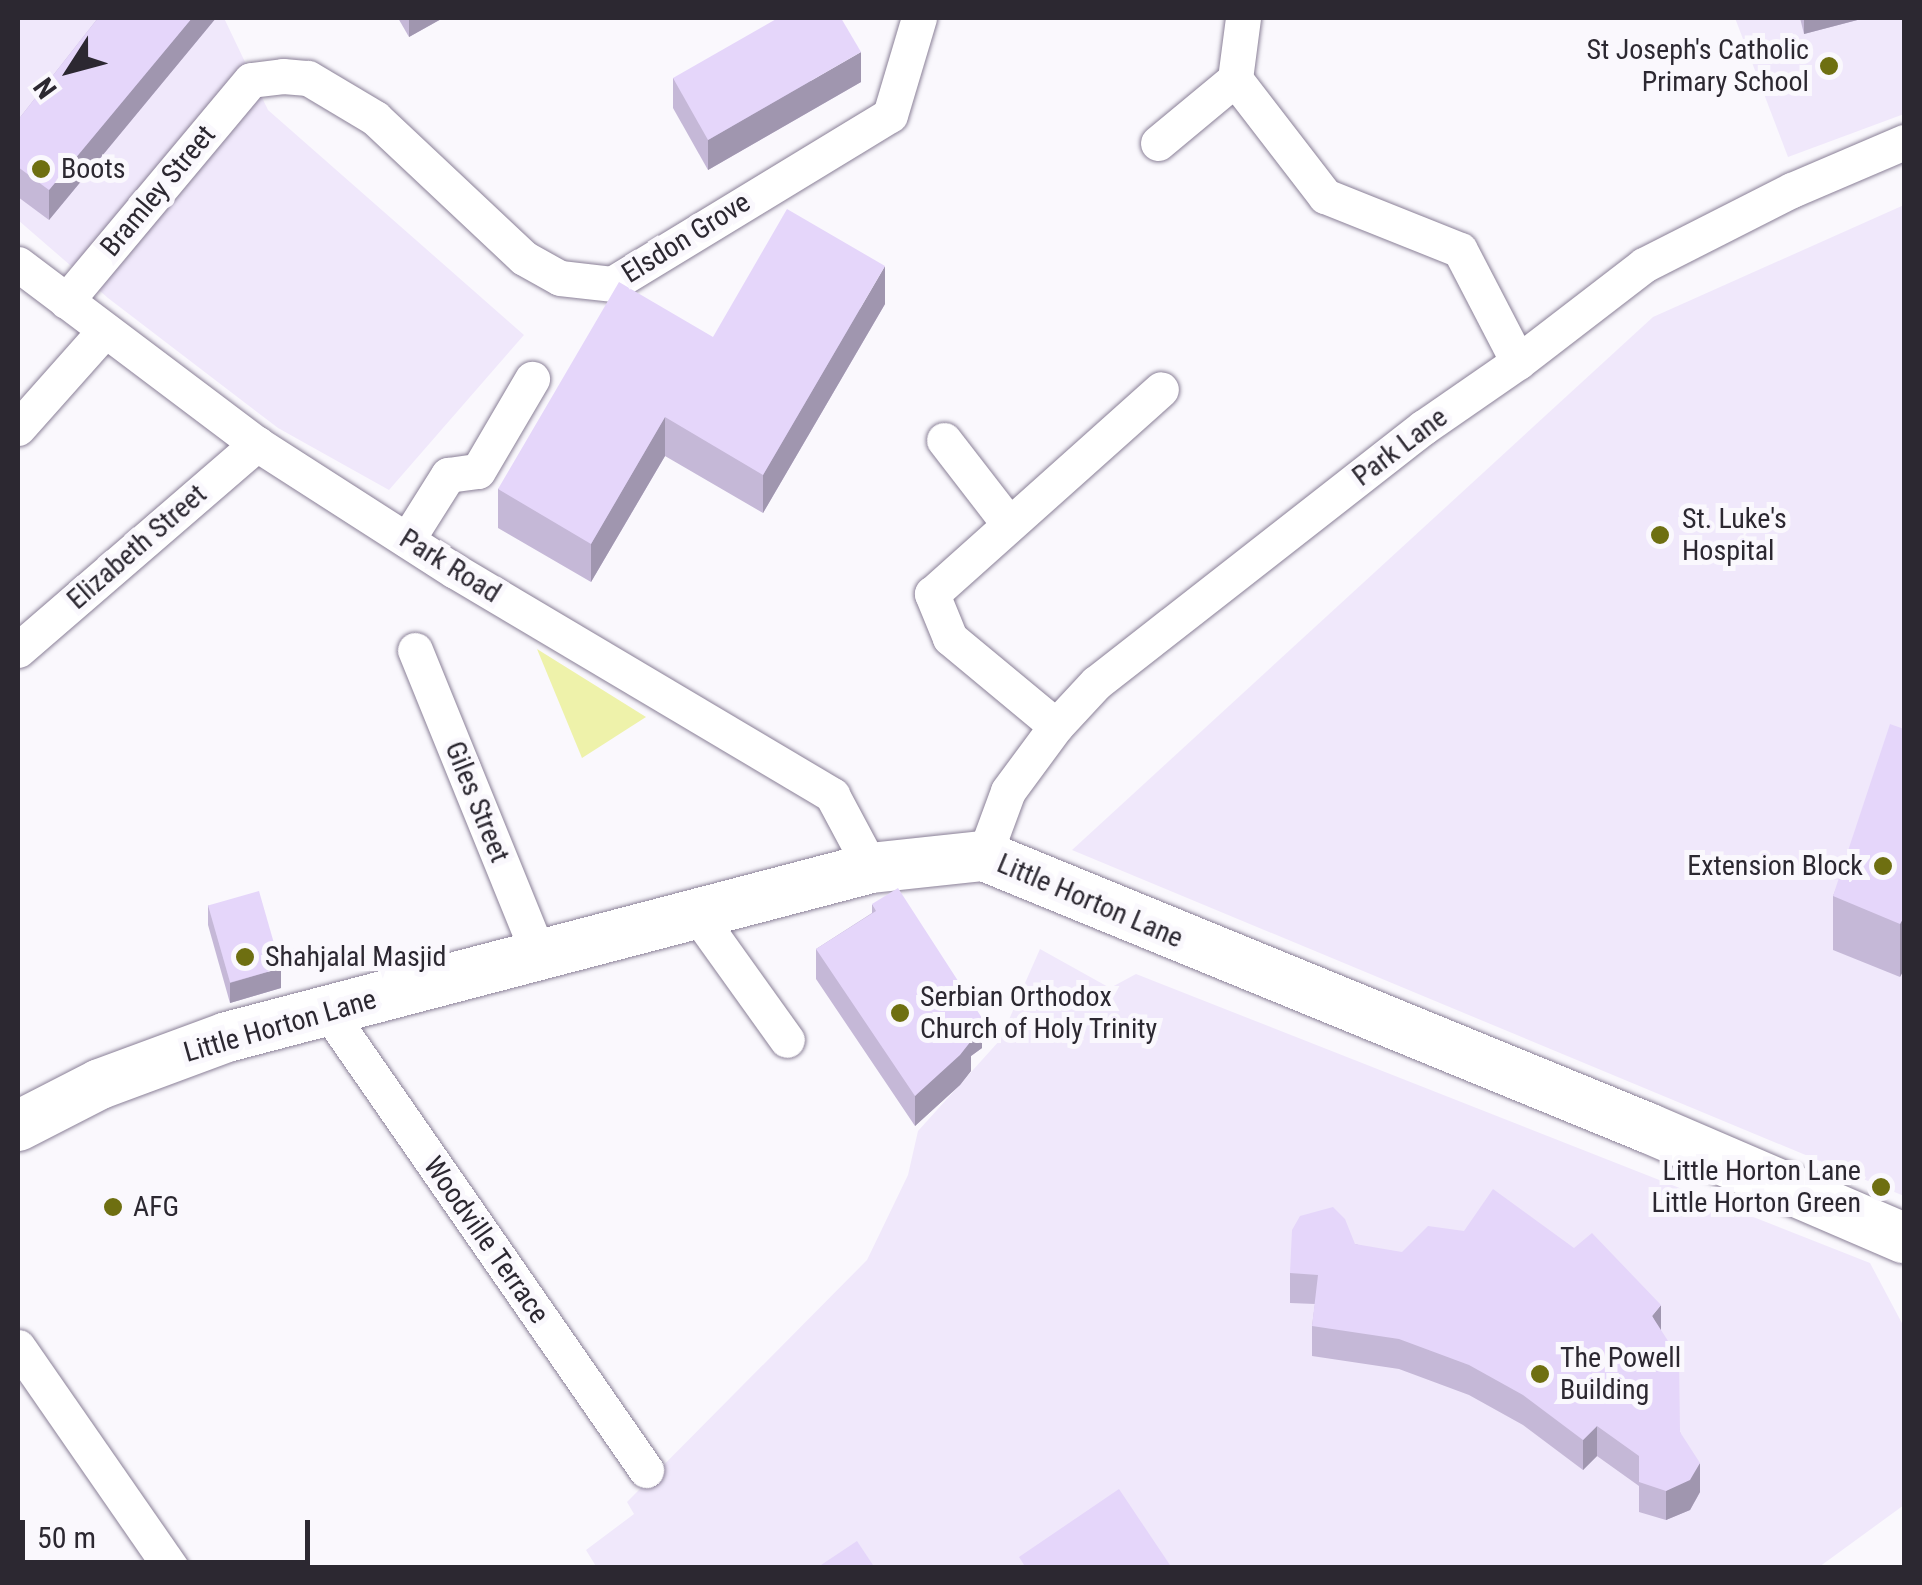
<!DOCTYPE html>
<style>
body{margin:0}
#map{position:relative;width:1922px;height:1585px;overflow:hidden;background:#faf8fd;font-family:"Roboto Condensed",sans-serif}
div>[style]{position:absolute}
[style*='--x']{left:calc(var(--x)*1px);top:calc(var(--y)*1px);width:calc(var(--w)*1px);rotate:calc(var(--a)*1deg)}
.built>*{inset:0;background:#f0e8fb}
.green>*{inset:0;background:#eef2aa}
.roads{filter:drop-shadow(0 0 2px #8a8097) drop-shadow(0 0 2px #8a8097)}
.street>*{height:35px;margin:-17.5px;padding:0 17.5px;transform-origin:17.5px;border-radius:17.5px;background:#fff}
.secondary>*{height:50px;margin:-25px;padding:0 25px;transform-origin:25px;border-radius:25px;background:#fff}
.wall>*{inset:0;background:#c5b8d7}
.shaded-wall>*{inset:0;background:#a096af}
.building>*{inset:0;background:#e5d6fa;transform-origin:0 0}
.dots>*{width:28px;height:28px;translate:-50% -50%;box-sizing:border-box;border:5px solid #faf8fd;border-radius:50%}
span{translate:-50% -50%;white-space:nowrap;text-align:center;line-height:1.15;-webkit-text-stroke:10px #faf8fd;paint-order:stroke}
.poi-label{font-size:28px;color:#2c2831}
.right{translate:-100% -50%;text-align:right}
.left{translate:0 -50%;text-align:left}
.street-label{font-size:28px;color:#2c2831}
.frame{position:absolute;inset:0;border:20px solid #2c2831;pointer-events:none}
.north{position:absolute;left:20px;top:20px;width:100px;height:100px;-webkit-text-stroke:8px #faf8fd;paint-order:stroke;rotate:234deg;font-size:28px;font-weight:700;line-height:40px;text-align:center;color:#2c2831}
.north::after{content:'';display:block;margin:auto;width:35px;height:45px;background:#2c2831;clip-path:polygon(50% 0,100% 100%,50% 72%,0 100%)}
.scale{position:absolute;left:20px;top:1520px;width:290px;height:45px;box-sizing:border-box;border:5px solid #2c2831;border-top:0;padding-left:12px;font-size:30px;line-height:35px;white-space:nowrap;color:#2c2831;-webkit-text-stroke:8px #faf8fd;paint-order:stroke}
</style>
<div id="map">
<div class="built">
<i style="clip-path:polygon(18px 18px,224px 18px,268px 110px,524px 335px,389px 490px,278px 428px,108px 298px,18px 220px)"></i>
<i style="clip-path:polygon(1735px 18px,1904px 18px,1904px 114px,1788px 157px)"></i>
<i style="clip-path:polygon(1904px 205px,1904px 1196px,1072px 850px,1653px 317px)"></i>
<i style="clip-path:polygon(1040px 949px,1110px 988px,1136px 974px,1870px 1263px,1904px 1327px,1904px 1505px,1819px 1567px,597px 1568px,586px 1550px,634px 1514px,627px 1502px,867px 1260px,908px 1175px,918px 1131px,1000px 1040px)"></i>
</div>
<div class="green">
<i style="clip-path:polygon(537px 649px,646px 717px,582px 758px)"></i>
</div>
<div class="roads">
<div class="street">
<i style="--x:1243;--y:18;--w:62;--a:97.5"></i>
<i style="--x:1235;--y:79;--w:148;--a:52.4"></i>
<i style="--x:1325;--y:196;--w:145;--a:21.8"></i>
<i style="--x:1460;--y:250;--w:126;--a:62.6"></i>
<i style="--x:1158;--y:143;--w:100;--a:-39.7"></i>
<i style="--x:18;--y:264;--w:299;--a:37"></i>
<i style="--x:257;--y:444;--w:235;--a:32.7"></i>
<i style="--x:455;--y:571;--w:439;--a:30.7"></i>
<i style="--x:832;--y:795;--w:83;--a:61.9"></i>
<i style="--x:66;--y:301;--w:288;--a:-50.1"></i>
<i style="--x:251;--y:80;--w:32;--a:-7"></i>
<i style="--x:283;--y:76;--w:25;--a:5"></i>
<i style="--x:308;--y:78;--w:78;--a:30.8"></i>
<i style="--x:375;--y:118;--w:204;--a:43.2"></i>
<i style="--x:524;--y:258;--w:41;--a:29.1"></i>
<i style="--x:560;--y:278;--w:52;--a:6.6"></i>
<i style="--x:612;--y:284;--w:325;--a:-31.3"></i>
<i style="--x:890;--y:115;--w:101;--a:-73.4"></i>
<i style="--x:18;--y:428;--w:131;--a:-48.4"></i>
<i style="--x:944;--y:440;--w:106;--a:52.3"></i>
<i style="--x:407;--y:540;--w:77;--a:-57.8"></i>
<i style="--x:448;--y:475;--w:30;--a:-8"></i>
<i style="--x:478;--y:471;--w:107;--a:-59.6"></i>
<i style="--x:18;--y:650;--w:316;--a:-40.8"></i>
<i style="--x:415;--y:650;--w:327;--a:67.9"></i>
<i style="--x:1056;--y:726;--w:138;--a:-140.3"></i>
<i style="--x:950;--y:638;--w:48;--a:-112.2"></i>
<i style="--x:932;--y:594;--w:307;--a:-41.8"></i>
<i style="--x:984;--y:856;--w:69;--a:-69.7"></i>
<i style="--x:1008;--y:791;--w:81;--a:-53.6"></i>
<i style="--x:1056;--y:726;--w:59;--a:-47.1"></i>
<i style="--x:1096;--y:683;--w:416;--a:-38"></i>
<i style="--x:1424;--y:427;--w:114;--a:-34.7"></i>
<i style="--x:1518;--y:362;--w:159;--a:-37.6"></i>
<i style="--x:1644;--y:265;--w:166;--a:-26.9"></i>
<i style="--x:1792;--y:190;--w:122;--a:-23.2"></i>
<i style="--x:696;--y:913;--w:156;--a:54.4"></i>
<i style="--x:327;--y:1010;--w:560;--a:55.26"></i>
<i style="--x:18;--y:1347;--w:269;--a:55.3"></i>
</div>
<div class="secondary">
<i style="--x:18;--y:1126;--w:92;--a:-27.1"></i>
<i style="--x:100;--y:1084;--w:135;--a:-20.3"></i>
<i style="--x:227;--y:1037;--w:666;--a:-14.7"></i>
<i style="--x:871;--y:868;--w:114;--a:-6.1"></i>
<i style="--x:984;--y:856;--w:718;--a:22.28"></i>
<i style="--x:1648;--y:1128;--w:279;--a:23.3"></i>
</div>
</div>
<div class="wall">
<i style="clip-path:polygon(98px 18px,216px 18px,49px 220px,18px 197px,18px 120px)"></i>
<i style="clip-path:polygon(398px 18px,443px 18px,409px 37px)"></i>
<i style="clip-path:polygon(1800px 18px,1865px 18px,1804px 34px)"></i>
<i style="clip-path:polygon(673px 78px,861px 82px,708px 170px,673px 108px)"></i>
<i style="clip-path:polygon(885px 304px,763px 513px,665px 456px,591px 582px,498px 528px,498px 489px,713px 337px)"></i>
<i style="clip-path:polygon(1904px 729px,1900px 977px,1833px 950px,1833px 896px)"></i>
<i style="clip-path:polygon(872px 904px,982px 1048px,971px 1056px,971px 1071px,960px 1085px,915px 1126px,816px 979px,816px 949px,872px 913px)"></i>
<i style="clip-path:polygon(208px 905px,281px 988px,230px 1003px,208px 925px)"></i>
<i style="clip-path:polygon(1355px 1244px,1661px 1331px,1680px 1432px,1700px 1492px,1690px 1510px,1666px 1520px,1639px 1512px,1639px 1486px,1597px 1456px,1583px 1470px,1523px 1425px,1469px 1395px,1399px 1369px,1312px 1356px,1312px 1326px,1315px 1304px,1290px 1303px,1290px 1273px)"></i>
</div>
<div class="shaded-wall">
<i style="clip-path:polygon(192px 18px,216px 18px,49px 220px,49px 190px)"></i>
<i style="clip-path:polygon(409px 18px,443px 18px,409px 37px)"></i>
<i style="clip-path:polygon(1804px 18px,1865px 18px,1804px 34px)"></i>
<i style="clip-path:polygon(861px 52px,861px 82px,708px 170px,708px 140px)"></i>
<i style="clip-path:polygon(885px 266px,885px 304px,763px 513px,763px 475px)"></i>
<i style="clip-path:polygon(665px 417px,665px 456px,591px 582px,591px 544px)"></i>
<i style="clip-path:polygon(1904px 916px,1904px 970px,1900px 977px,1900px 924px)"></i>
<i style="clip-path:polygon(281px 968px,281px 988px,230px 1003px,230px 983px)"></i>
<i style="clip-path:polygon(982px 1018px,982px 1048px,971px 1056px,971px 1071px,960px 1085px,915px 1126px,915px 1096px,969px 1027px)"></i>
<i style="clip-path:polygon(1661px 1305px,1661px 1335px,1652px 1316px)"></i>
<i style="clip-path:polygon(1597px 1426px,1597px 1456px,1583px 1470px,1583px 1440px)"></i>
<i style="clip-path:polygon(1700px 1463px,1700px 1492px,1690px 1510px,1666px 1520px,1666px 1491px)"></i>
</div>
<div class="building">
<i style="clip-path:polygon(98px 18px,192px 18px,49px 190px,18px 167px,18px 120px)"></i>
<i style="clip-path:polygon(778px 18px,841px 18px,861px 52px,708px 140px,673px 78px)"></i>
<i style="clip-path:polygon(787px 209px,885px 266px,763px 475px,665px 417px,591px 544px,498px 489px,619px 282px,713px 337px)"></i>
<i style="clip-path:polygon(1890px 724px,1904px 729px,1904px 916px,1900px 924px,1833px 896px)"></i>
<i style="clip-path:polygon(898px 888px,982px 1018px,969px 1027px,971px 1041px,960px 1055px,915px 1096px,816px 949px,876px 911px,872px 904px)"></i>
<i style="left:259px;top:891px;width:80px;height:53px;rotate:74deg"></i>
<i style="clip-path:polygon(1493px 1189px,1574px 1248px,1592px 1233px,1661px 1305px,1652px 1316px,1679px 1358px,1680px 1432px,1700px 1463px,1690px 1480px,1666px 1491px,1639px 1482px,1639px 1456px,1597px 1426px,1583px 1440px,1523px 1395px,1469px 1365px,1399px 1339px,1312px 1326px,1318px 1275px,1290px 1273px,1292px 1230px,1300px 1216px,1333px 1207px,1345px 1219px,1355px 1244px,1402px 1252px,1428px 1226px,1464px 1231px)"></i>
<i style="clip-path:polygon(1119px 1489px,1172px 1568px,1026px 1568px,1019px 1557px)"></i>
<i style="clip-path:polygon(857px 1541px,875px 1568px,823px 1568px,821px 1565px)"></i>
</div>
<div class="dots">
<i style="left:1829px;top:66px;background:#6e6f11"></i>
<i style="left:41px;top:169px;background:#6e6f11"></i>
<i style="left:1660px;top:535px;background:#6e6f11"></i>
<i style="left:1883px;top:866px;background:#6e6f11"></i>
<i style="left:245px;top:957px;background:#6e6f11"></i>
<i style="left:900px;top:1013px;background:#6e6f11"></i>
<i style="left:1881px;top:1187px;background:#6e6f11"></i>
<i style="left:113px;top:1207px;background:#6e6f11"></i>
<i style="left:1540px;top:1374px;background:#6e6f11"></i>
</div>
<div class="poi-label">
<span class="right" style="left:1809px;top:66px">St Joseph's Catholic<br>Primary School</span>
<span class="left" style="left:61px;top:169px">Boots</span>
<span class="left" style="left:1682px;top:535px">St. Luke's<br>Hospital</span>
<span class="right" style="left:1863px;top:866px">Extension Block</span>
<span class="left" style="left:265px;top:957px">Shahjalal Masjid</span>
<span class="left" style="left:920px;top:1013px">Serbian Orthodox<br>Church of Holy Trinity</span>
<span class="right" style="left:1861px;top:1187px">Little Horton Lane<br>Little Horton Green</span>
<span class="left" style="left:133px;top:1207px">AFG</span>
<span class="left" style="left:1560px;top:1374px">The Powell<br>Building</span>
</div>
<div class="street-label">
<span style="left:158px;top:191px;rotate:-50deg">Bramley Street</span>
<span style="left:686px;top:238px;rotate:-32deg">Elsdon Grove</span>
<span style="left:1400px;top:447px;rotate:-37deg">Park Lane</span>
<span style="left:137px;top:547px;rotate:-41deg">Elizabeth Street</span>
<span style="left:450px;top:566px;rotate:32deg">Park Road</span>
<span style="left:477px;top:802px;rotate:68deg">Giles Street</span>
<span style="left:1090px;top:901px;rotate:23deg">Little Horton Lane</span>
<span style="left:280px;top:1026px;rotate:-16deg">Little Horton Lane</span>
<span style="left:486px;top:1240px;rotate:55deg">Woodville Terrace</span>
</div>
<div class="frame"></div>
<div class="north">N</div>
<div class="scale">50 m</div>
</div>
